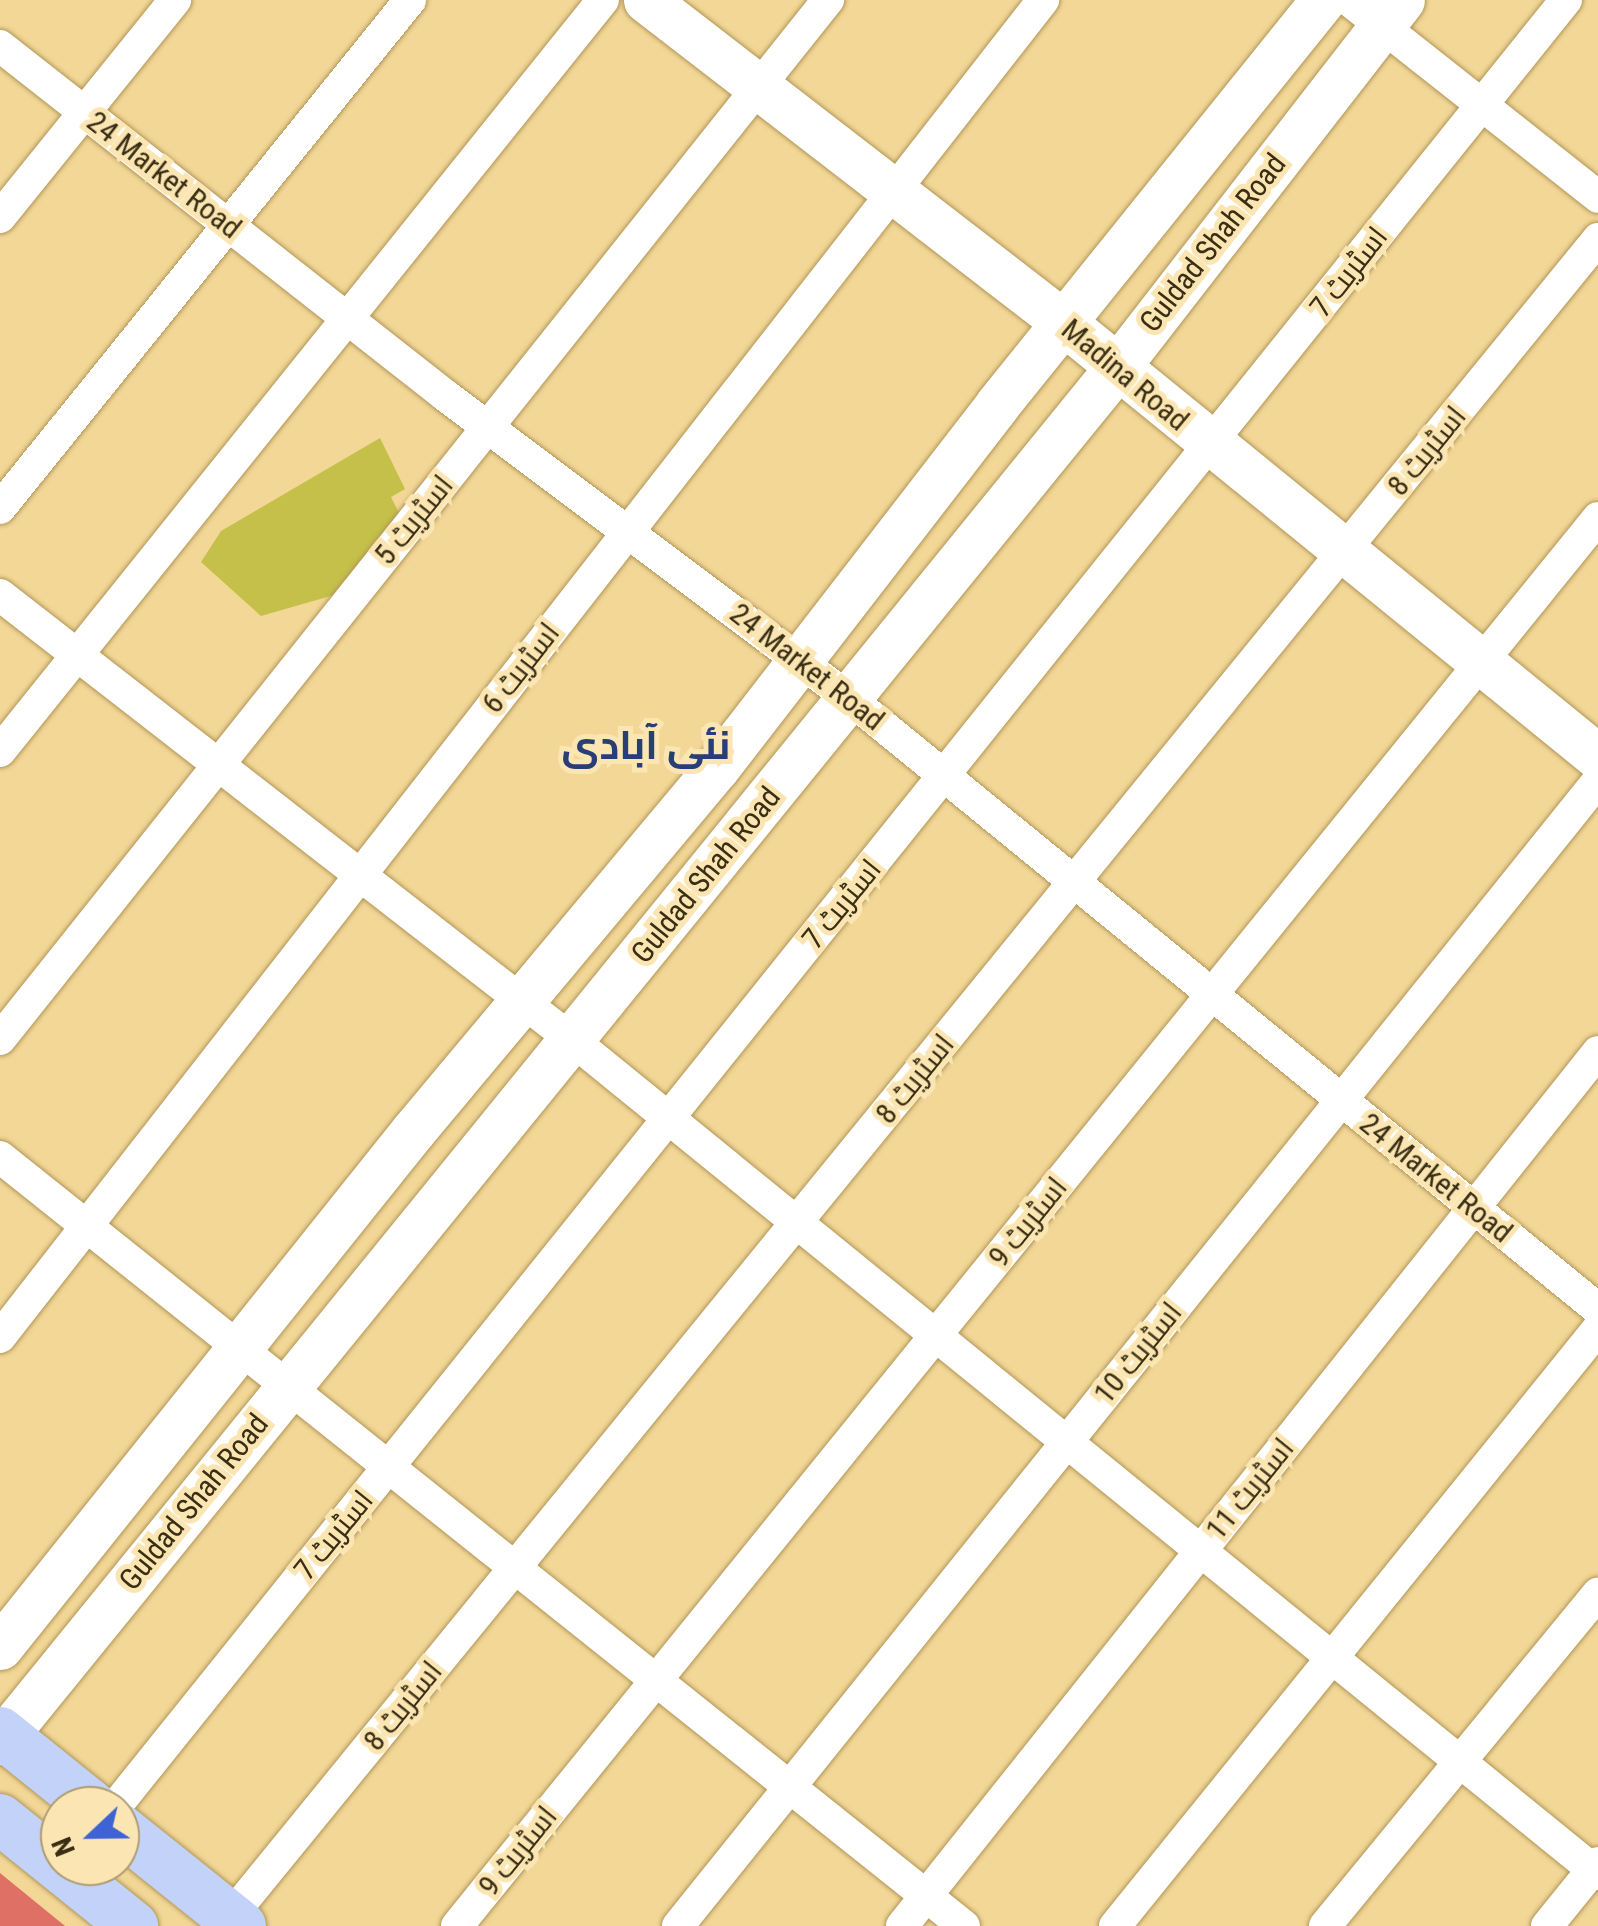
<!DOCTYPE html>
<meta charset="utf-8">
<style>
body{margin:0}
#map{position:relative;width:1598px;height:1926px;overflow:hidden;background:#f3d797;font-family:"Roboto Condensed",Cairo,sans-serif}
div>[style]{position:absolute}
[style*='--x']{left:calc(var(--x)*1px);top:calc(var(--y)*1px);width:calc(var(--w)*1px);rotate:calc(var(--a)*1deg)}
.forest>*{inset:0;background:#de7066}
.building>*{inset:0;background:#c5c049}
.roads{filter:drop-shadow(0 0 2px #b19658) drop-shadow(0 0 2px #b19658)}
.street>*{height:32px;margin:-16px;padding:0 16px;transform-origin:16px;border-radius:16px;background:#fff}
.secondary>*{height:45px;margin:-22.5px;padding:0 22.5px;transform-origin:22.5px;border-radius:22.5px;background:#fff}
.primary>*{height:50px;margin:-25px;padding:0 25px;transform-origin:25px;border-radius:25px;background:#c2d2f8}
span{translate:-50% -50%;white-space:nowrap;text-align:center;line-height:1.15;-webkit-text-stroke:10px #fbe5b2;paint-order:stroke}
.street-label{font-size:30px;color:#392e14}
.district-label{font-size:40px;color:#293d76;font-weight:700}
.north{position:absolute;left:40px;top:1786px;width:100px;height:100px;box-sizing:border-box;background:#fbe5b2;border:2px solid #ad9c73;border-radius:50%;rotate:248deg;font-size:28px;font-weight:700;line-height:40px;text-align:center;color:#392e14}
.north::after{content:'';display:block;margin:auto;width:35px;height:45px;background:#3f63d5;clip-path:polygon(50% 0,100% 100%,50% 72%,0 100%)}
</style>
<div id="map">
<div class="forest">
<i style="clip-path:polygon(0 1873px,65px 1926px,0 1926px)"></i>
</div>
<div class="building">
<i style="clip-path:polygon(380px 438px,405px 489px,391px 497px,402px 519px,341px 593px,261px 616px,201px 562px,221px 531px)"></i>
</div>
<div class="roads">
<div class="street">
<i style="--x:1349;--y:0;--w:318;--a:38.3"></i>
<i style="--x:0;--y:46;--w:567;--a:38.12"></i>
<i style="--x:446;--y:396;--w:505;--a:36.87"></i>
<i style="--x:850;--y:699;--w:965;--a:39.2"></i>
<i style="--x:0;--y:217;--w:279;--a:-51.1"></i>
<i style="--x:0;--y:508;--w:653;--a:-51.09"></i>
<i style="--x:0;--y:595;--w:723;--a:37.87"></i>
<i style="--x:571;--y:1039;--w:1324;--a:39.11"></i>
<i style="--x:0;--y:751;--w:963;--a:-51.24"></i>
<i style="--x:0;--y:1039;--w:1329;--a:-51.45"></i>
<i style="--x:0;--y:1157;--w:1233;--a:38.58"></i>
<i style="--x:0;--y:1337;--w:1696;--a:-52.04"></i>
<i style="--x:116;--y:1806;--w:2316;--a:-51.24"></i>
<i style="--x:230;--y:1917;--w:2165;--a:-50.81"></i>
<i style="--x:457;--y:1926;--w:1812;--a:-50.98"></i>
<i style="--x:678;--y:1926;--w:1469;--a:-51.22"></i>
<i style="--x:902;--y:1926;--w:1117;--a:-51.47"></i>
<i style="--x:1115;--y:1926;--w:768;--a:-51.03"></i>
<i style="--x:1325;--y:1926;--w:430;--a:-50.6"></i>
<i style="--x:1547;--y:1926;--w:81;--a:-51"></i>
</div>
<div class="secondary">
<i style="--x:646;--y:0;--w:527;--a:37.67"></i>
<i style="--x:1063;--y:322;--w:690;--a:39.11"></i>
<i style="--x:0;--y:1647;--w:661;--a:-51.33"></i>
<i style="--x:413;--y:1131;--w:472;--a:-50.1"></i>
<i style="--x:716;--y:769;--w:460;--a:-52.3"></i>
<i style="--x:997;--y:405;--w:520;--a:-51.17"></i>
<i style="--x:0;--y:1742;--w:1768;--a:-50.9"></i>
<i style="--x:1115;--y:370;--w:468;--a:-52.2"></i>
</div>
<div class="primary">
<i style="--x:0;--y:1732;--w:118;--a:38.8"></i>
<i style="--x:0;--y:1819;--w:171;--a:38.8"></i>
<i style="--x:120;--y:1829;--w:155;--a:38.7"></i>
</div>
</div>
<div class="street-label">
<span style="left:164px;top:175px;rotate:38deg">24 Market Road</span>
<span style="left:1213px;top:243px;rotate:-52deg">Guldad Shah Road</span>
<span style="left:1349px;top:272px;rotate:-52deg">اسٹریٹ 7</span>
<span style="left:1125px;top:375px;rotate:40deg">Madina Road</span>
<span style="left:1427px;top:451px;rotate:-51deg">اسٹریٹ 8</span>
<span style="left:414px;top:520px;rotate:-51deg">اسٹریٹ 5</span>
<span style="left:807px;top:667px;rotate:38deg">24 Market Road</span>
<span style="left:521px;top:668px;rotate:-52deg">اسٹریٹ 6</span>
<span style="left:706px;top:875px;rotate:-51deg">Guldad Shah Road</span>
<span style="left:842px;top:904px;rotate:-51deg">اسٹریٹ 7</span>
<span style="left:915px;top:1079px;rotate:-51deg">اسٹریٹ 8</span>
<span style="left:1436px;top:1178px;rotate:39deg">24 Market Road</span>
<span style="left:1028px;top:1222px;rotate:-51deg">اسٹریٹ 9</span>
<span style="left:1138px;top:1353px;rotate:-51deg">اسٹریٹ 10</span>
<span style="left:1250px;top:1489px;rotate:-51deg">اسٹریٹ 11</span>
<span style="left:194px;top:1502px;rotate:-51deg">Guldad Shah Road</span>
<span style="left:334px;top:1535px;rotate:-51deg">اسٹریٹ 7</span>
<span style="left:403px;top:1706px;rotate:-51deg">اسٹریٹ 8</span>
<span style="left:518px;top:1851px;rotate:-51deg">اسٹریٹ 9</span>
</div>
<div class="district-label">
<span style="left:646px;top:746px">نئی آبادی</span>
</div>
<div class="north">N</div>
</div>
